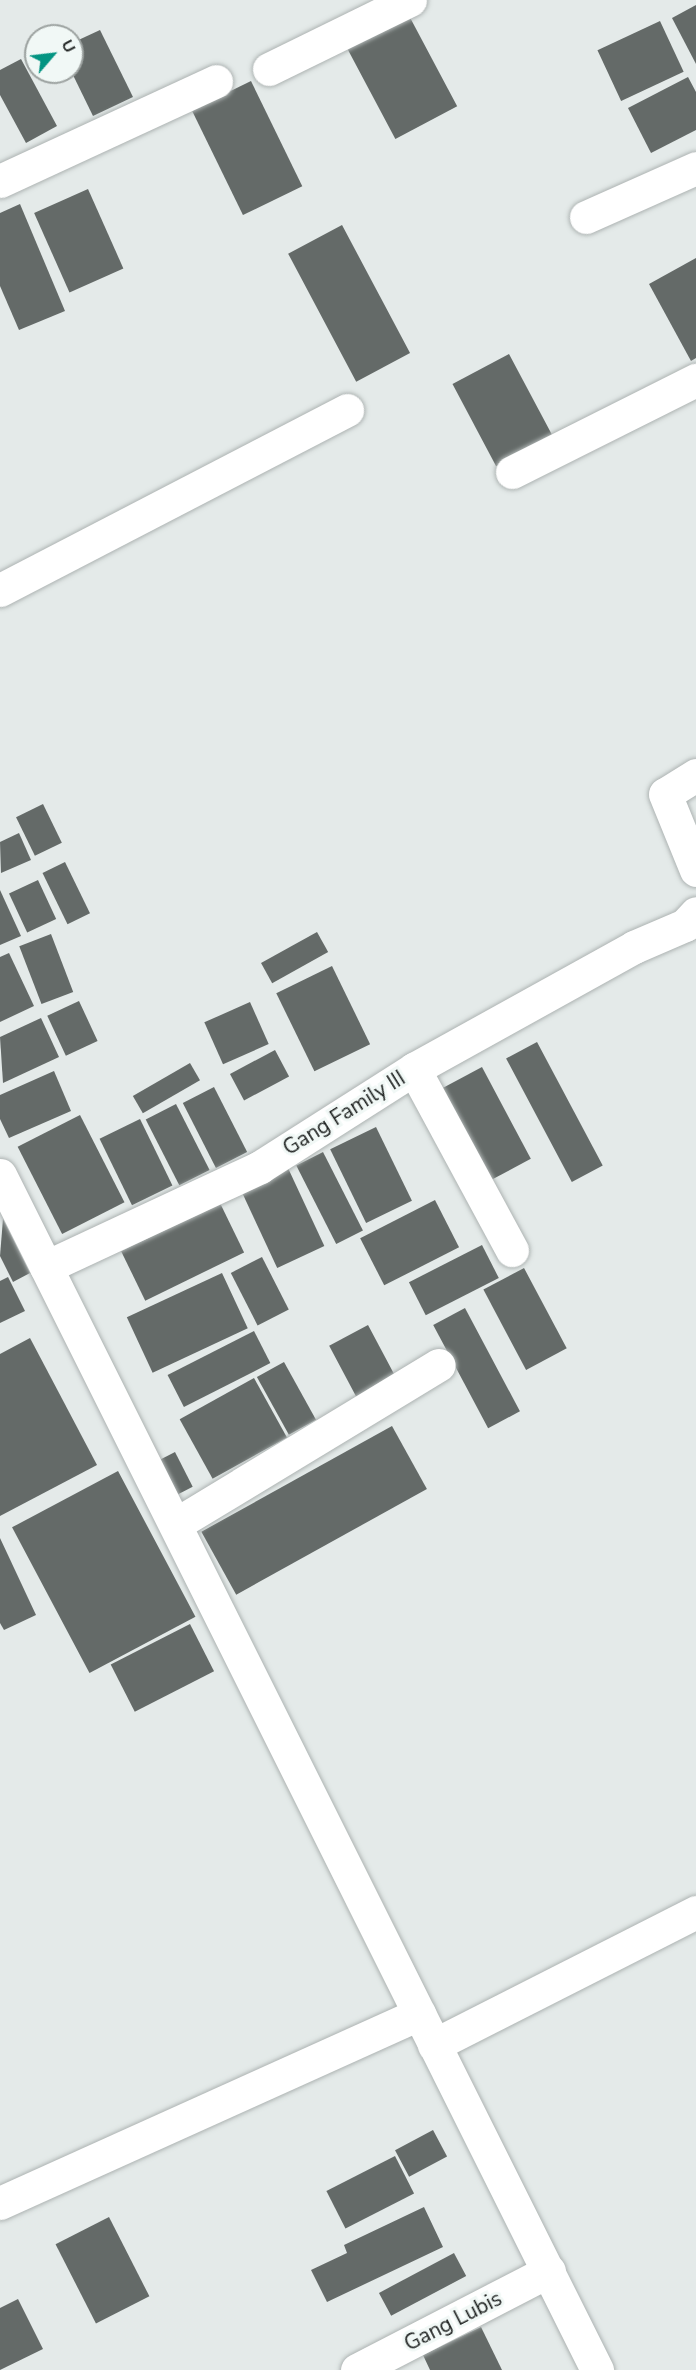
<!DOCTYPE html>
<style>
body{margin:0}
#map{position:relative;width:696px;height:2370px;overflow:hidden;background:#e4eae9;font-family:"Nunito Sans",sans-serif}
div>[style]{position:absolute}
[style*='--x']{left:calc(var(--x)*1px);top:calc(var(--y)*1px);width:calc(var(--w)*1px);rotate:calc(var(--a)*1deg)}
.building>*{inset:0;background:#646a68;transform-origin:0 0}
.roads{filter:drop-shadow(0 0 2px #adb3b2) drop-shadow(0 0 2px #adb3b2)}
.minor>*{height:33px;margin:-16.5px;padding:0 16.5px;transform-origin:16.5px;border-radius:16.5px;background:#fff}
span{translate:-50% -50%;white-space:nowrap;text-align:center;line-height:1.15;-webkit-text-stroke:6px #f1f8f6;paint-order:stroke}
.street-label{font-size:21px;color:#1d201f}
.north{position:absolute;left:24px;top:24px;width:60px;height:60px;box-sizing:border-box;background:#f1f8f6;border:2px solid #9ca2a0;border-radius:50%;rotate:62deg;font-size:16px;font-weight:700;line-height:24px;text-align:center;color:#1d201f}
.north::after{content:'';display:block;margin:auto;width:21px;height:27px;background:#039482;clip-path:polygon(50% 0,100% 100%,50% 72%,0 100%)}
</style>
<div id="map">
<div class="building">
<i style="clip-path:polygon(696px 5px,696px 64px,672px 18px)"></i>
<i style="left:406px;top:10px;width:109px;height:70px;rotate:62deg"></i>
<i style="left:660px;top:21px;width:56px;height:69px;rotate:65deg"></i>
<i style="clip-path:polygon(100px 30px,133px 97px,93px 116px,72px 73px,72px 43px)"></i>
<i style="clip-path:polygon(21px 59px,57px 126px,26px 143px,0 95px,0 70px)"></i>
<i style="clip-path:polygon(688px 77px,696px 92px,696px 130px,651px 153px,628px 108px)"></i>
<i style="left:251px;top:81px;width:117px;height:66px;rotate:64deg"></i>
<i style="left:88px;top:189px;width:87px;height:59px;rotate:66deg"></i>
<i style="clip-path:polygon(20px 204px,65px 311px,19px 330px,0 286px,0 213px)"></i>
<i style="left:342px;top:225px;width:145px;height:61px;rotate:62deg"></i>
<i style="clip-path:polygon(696px 258px,696px 358px,691px 361px,649px 284px)"></i>
<i style="left:509px;top:354px;width:93px;height:64px;rotate:62deg"></i>
<i style="left:43px;top:804px;width:43px;height:30px;rotate:64deg"></i>
<i style="clip-path:polygon(19px 833px,31px 860px,1px 873px,0 842px)"></i>
<i style="left:65px;top:862px;width:57px;height:25px;rotate:64deg"></i>
<i style="left:38px;top:880px;width:43px;height:32px;rotate:65deg"></i>
<i style="clip-path:polygon(0 890px,21px 936px,0 945px)"></i>
<i style="left:317px;top:932px;width:23px;height:64px;rotate:61deg"></i>
<i style="left:51px;top:934px;width:62px;height:34px;rotate:69deg"></i>
<i style="clip-path:polygon(9px 953px,34px 1006px,0 1022px,0 957px)"></i>
<i style="left:332px;top:966px;width:87px;height:62px;rotate:64deg"></i>
<i style="left:79px;top:1001px;width:44px;height:35px;rotate:65deg"></i>
<i style="left:250px;top:1002px;width:46px;height:50px;rotate:66deg"></i>
<i style="clip-path:polygon(41px 1018px,59px 1057px,3px 1083px,0 1037px)"></i>
<i style="left:537px;top:1042px;width:140px;height:35px;rotate:62deg"></i>
<i style="left:275px;top:1050px;width:30px;height:51px;rotate:62deg"></i>
<i style="left:190px;top:1063px;width:20px;height:66px;rotate:60deg"></i>
<i style="left:482px;top:1067px;width:104px;height:45px;rotate:62deg"></i>
<i style="clip-path:polygon(54px 1071px,71px 1111px,9px 1138px,0 1119px,0 1095px)"></i>
<i style="left:214px;top:1087px;width:73px;height:35px;rotate:63deg"></i>
<i style="left:176px;top:1104px;width:74px;height:34px;rotate:63deg"></i>
<i style="left:80px;top:1115px;width:98px;height:70px;rotate:63deg"></i>
<i style="left:140px;top:1119px;width:74px;height:45px;rotate:64deg"></i>
<i style="left:376px;top:1127px;width:82px;height:51px;rotate:64deg"></i>
<i style="left:323px;top:1152px;width:88px;height:30px;rotate:63deg"></i>
<i style="left:288px;top:1168px;width:86px;height:52px;rotate:65deg"></i>
<i style="left:435px;top:1200px;width:53px;height:84px;rotate:63deg"></i>
<i style="left:220px;top:1203px;width:55px;height:110px;rotate:64deg"></i>
<i style="clip-path:polygon(3px 1219px,30px 1273px,13px 1282px,0 1256px)"></i>
<i style="left:482px;top:1245px;width:37px;height:82px;rotate:63deg"></i>
<i style="left:262px;top:1257px;width:59px;height:35px;rotate:63deg"></i>
<i style="left:524px;top:1268px;width:91px;height:46px;rotate:62deg"></i>
<i style="left:222px;top:1273px;width:61px;height:105px;rotate:65deg"></i>
<i style="clip-path:polygon(8px 1277px,25px 1311px,0 1323px,0 1281px)"></i>
<i style="left:465px;top:1308px;width:117px;height:36px;rotate:62deg"></i>
<i style="left:368px;top:1325px;width:64px;height:44px;rotate:62deg"></i>
<i style="left:254px;top:1331px;width:36px;height:97px;rotate:63deg"></i>
<i style="clip-path:polygon(30px 1338px,97px 1465px,0 1516px,0 1354px)"></i>
<i style="left:284px;top:1362px;width:66px;height:31px;rotate:61deg"></i>
<i style="left:254px;top:1378px;width:68px;height:85px;rotate:61deg"></i>
<i style="left:392px;top:1426px;width:72px;height:218px;rotate:61deg"></i>
<i style="left:175px;top:1452px;width:39px;height:24px;rotate:63deg"></i>
<i style="left:118px;top:1471px;width:165px;height:120px;rotate:62deg"></i>
<i style="clip-path:polygon(0 1538px,36px 1615px,4px 1630px,0 1623px)"></i>
<i style="left:190px;top:1624px;width:53px;height:89px;rotate:63deg"></i>
<i style="left:433px;top:2130px;width:30px;height:43px;rotate:62deg"></i>
<i style="left:395px;top:2156px;width:42px;height:77px;rotate:63deg"></i>
<i style="clip-path:polygon(424px 2207px,443px 2247px,327px 2302px,311px 2270px,347px 2253px,344px 2245px)"></i>
<i style="left:109px;top:2217px;width:89px;height:60px;rotate:63deg"></i>
<i style="left:454px;top:2253px;width:26px;height:85px;rotate:62deg"></i>
<i style="clip-path:polygon(18px 2299px,43px 2349px,0 2370px,0 2308px)"></i>
<i style="clip-path:polygon(481px 2327px,502px 2370px,430px 2370px,423px 2355px)"></i>
</div>
<div class="roads">
<div class="minor">
<i style="--x:269;--y:69;--w:157;--a:-26.1"></i>
<i style="--x:0;--y:181;--w:238;--a:-24.8"></i>
<i style="--x:586;--y:217;--w:120;--a:-24"></i>
<i style="--x:512;--y:472;--w:206;--a:-26.6"></i>
<i style="--x:0;--y:590;--w:391;--a:-27.4"></i>
<i style="--x:696;--y:775;--w:36;--a:148"></i>
<i style="--x:665;--y:794;--w:82;--a:67.8"></i>
<i style="--x:414;--y:1069;--w:206;--a:61.6"></i>
<i style="--x:0;--y:1175;--w:1336;--a:63.45"></i>
<i style="--x:46;--y:1267;--w:236;--a:-25"></i>
<i style="--x:260;--y:1167;--w:183;--a:-32.5"></i>
<i style="--x:414;--y:1069;--w:252;--a:-29"></i>
<i style="--x:634;--y:947;--w:56;--a:-23.3"></i>
<i style="--x:685;--y:925;--w:16;--a:-47"></i>
<i style="--x:176;--y:1524;--w:307;--a:-31.2"></i>
<i style="--x:434;--y:2045;--w:294;--a:-26.9"></i>
<i style="--x:0;--y:2203;--w:460;--a:-24.3"></i>
<i style="--x:357;--y:2370;--w:216;--a:-27.3"></i>
</div>
</div>
<div class="street-label">
<span style="left:344px;top:1113px;rotate:-32deg">Gang Family III</span>
<span style="left:453px;top:2321px;rotate:-27deg">Gang Lubis</span>
</div>
<div class="north">U</div>
</div>
